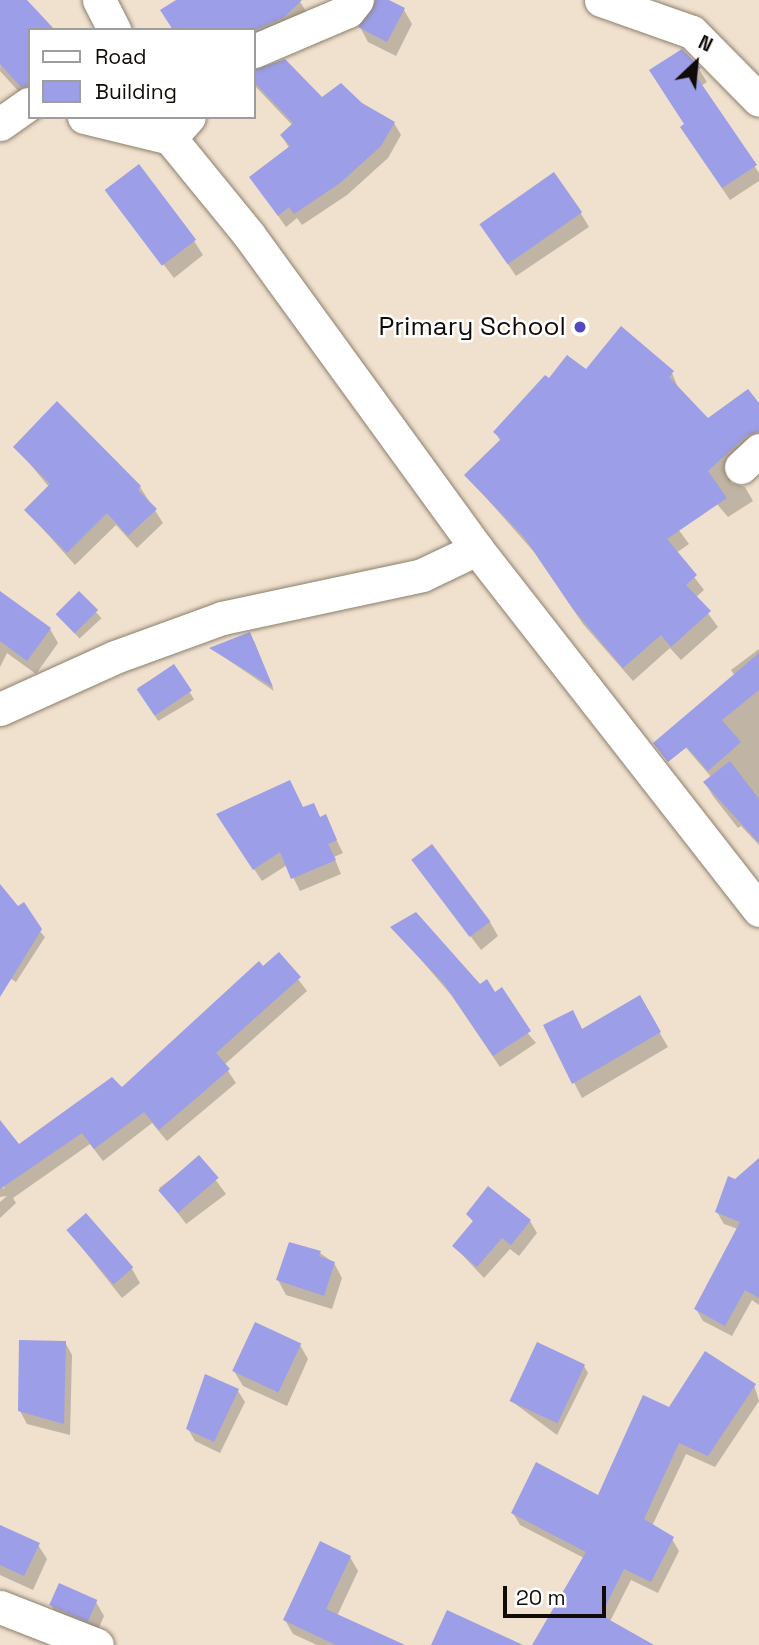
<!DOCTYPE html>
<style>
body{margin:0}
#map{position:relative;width:759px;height:1645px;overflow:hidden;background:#f0e1ce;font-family:"Space Grotesk",sans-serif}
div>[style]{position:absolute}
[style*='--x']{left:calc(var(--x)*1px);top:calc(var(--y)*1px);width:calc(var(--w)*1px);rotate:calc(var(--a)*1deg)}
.shadow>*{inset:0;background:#0003;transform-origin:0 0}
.building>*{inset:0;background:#9c9ee7;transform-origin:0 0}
.roads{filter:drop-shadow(0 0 2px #8c7f6d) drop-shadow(0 0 2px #8c7f6d)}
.street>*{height:33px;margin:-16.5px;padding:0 16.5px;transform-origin:16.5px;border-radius:16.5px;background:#fff}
.dots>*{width:19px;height:19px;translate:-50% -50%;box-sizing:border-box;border:4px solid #fff;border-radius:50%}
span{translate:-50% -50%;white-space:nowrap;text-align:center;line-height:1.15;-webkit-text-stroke:5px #fff;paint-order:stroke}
.poi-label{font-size:26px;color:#100b06}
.right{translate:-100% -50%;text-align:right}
.legend{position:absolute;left:28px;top:28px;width:228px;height:91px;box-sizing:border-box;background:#fff;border:2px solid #9f9d9b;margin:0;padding:9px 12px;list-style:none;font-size:21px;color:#100b06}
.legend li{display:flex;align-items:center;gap:14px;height:35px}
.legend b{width:35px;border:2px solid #9f9d9b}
.north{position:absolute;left:661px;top:28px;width:70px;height:70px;-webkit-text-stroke:5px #fff;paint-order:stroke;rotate:26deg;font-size:19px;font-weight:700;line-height:28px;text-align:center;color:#100b06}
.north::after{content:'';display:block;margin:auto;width:24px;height:32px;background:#100b06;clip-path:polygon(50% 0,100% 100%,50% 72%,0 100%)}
.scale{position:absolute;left:503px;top:1586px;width:103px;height:32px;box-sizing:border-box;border:4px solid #100b06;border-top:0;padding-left:9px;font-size:21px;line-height:24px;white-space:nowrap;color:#100b06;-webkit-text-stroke:5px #fff;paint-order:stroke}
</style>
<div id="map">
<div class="shadow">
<i style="clip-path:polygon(3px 0,25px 0,30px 104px,0 71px)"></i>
<i style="clip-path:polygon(179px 0,299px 0,307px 13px,254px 47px,254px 30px)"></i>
<i style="clip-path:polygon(375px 0,404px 10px,412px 24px,396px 56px,368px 42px,360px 27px,374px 12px)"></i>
<i style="clip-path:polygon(682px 52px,699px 69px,707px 82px,701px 86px,759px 173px,759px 181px,730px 200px,690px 141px)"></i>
<i style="clip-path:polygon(254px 70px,322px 100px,361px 104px,394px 123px,401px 135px,388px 158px,347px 195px,302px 225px,297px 218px,286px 227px,251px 177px,289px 148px,282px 136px,293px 126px,254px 85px)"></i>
<i style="clip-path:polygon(107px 191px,194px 241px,203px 255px,174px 278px)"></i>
<i style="clip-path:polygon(580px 212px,589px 227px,516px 276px,490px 238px)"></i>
<i style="clip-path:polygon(586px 372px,672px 373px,679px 390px,708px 421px,759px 406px,759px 449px,730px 477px,731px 483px,745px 487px,753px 501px,728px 517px,699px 483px,665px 511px,689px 544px,676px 553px,704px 590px,696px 597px,718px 627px,681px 660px,670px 648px,633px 681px,583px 624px,534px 552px,466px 475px,501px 442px,495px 432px,549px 381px)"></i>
<i style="clip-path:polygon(16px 447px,140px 487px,163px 523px,137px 548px,116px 525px,75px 565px,26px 510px,49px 487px)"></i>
<i style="clip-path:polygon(0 593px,50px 629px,58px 643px,36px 674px,7px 653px,0 667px)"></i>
<i style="left:79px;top:594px;width:33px;height:30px;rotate:47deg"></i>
<i style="clip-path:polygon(254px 641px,274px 691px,212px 649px)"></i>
<i style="clip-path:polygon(759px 649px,759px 845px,741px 826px,738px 828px,713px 796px,705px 783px,712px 778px,681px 742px,735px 676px,731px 670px)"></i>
<i style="left:174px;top:666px;width:39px;height:42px;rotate:59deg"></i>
<i style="clip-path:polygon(313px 805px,321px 819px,325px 817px,343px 853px,334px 857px,341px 874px,300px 891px,287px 865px,262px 881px,226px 827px)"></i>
<i style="clip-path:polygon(413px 861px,490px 922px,498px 936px,481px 950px)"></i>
<i style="clip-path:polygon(0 887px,45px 937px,16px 982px,0 972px)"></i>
<i style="clip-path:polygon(393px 927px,495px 994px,536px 1043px,500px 1067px,452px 996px)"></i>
<i style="clip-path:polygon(279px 954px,307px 991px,224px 1065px,236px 1083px,167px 1141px,152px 1123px,103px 1161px,90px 1144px,13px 1198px,16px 1203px,0 1218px,0 1202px,7px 1196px,0 1197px,0 1186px,5px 1189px,0 1182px,0 1161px,122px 1090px)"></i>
<i style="clip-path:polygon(639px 998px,668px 1047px,582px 1098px,545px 1026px,573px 1012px,583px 1031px)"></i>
<i style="left:199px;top:1158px;width:45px;height:50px;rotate:53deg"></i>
<i style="clip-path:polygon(759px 1164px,759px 1305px,752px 1300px,732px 1336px,703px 1321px,696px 1309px,738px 1229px,724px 1224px,717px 1212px,735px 1181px)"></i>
<i style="clip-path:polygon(468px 1214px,530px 1221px,537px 1233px,519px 1256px,510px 1249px,484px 1278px,454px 1246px,474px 1223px)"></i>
<i style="clip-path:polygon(68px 1230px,132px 1269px,140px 1283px,122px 1298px)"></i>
<i style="clip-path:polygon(320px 1253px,334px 1263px,342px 1278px,332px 1309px,286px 1295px,278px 1280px)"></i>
<i style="clip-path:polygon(65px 1342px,72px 1355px,70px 1435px,27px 1424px,20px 1411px)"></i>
<i style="clip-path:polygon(300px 1345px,308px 1359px,287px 1406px,243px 1386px,234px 1371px)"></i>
<i style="clip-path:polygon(584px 1366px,588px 1373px,557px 1435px,510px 1400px)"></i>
<i style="clip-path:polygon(754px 1385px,759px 1401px,715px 1467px,686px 1454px,652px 1526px,672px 1539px,679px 1551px,658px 1593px,631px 1580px,598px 1645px,593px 1645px,584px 1558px,520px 1525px,513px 1513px,599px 1497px,669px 1409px)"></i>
<i style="clip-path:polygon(238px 1391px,245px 1402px,220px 1453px,195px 1441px,188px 1429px)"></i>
<i style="clip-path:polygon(0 1533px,38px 1545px,47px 1559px,33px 1590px,0 1575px)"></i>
<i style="clip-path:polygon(350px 1557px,358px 1571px,337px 1616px,377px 1645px,317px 1645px,293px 1634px,285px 1620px)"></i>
<i style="clip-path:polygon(96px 1602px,104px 1616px,96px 1634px,59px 1620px,51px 1605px)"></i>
</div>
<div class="building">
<i style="clip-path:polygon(0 0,27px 0,55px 30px,30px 30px,30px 85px,21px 87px,0 64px)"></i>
<i style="clip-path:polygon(176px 0,302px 0,283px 18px,254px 30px,173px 30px,160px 10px)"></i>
<i style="clip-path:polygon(376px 0,389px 0,405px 8px,387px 42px,358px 27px)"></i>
<i style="clip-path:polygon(682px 49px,701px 68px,694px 73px,757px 165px,722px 188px,680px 127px,684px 124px,649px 70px)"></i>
<i style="clip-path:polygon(285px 59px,322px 97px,341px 83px,362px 103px,395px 122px,381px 146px,340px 183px,294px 214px,289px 207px,278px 216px,249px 177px,290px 146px,280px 135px,293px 123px,254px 82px,254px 70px)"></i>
<i style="left:139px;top:164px;width:95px;height:43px;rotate:53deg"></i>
<i style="left:554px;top:172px;width:49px;height:91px;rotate:55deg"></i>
<i style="clip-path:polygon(621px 326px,674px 371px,669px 377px,708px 418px,748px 389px,759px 403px,759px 431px,746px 436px,708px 471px,727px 498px,667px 539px,697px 575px,686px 585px,711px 611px,671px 647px,661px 635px,623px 668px,573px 609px,524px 537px,464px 475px,501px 439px,493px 432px,545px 375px,549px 378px,567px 355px,586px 369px)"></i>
<i style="clip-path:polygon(57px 401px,141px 486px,138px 490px,157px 509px,128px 536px,107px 513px,67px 553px,24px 510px,50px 484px,13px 447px)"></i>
<i style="clip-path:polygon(0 591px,51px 628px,27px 661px,0 641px)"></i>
<i style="left:79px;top:591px;width:27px;height:33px;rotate:45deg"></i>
<i style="clip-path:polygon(250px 632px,273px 687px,209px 648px)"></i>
<i style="clip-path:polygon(759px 653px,759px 690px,722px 720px,741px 742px,708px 771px,687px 747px,668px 762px,653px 743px)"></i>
<i style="left:174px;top:664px;width:32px;height:45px;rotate:56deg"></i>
<i style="clip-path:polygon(730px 761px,759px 799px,759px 843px,703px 782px)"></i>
<i style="clip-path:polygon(290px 780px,303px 807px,314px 803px,320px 817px,326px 814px,337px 840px,328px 844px,336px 860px,291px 879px,280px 852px,253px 870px,216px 814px)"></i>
<i style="left:432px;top:844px;width:97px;height:26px;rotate:53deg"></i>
<i style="clip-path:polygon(0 884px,18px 906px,24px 902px,42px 929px,0 997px)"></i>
<i style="clip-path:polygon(416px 912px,480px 984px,487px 979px,495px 992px,502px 987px,531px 1031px,493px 1056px,444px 984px,390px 927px)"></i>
<i style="clip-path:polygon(279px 952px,301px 977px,216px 1053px,230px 1069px,159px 1130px,144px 1112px,94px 1149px,82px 1133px,0 1189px,0 1120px,19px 1144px,112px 1077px,122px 1087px,259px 961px,263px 966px)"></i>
<i style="clip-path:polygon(640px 995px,661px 1032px,572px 1084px,543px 1025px,573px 1010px,582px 1029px)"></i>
<i style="left:199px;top:1155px;width:30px;height:54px;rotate:49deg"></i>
<i style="clip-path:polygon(759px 1158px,759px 1298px,745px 1290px,725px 1326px,694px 1309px,740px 1222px,715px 1212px,728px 1176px,735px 1179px)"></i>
<i style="clip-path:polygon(488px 1186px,531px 1220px,511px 1245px,502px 1238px,477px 1267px,452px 1246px,473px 1221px,466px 1214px)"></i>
<i style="left:86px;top:1213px;width:72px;height:26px;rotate:49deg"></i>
<i style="clip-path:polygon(289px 1242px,321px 1251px,319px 1256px,335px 1262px,324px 1296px,276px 1280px)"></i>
<i style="left:255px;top:1322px;width:51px;height:54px;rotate:25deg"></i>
<i style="clip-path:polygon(19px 1340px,66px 1341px,64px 1424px,18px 1411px)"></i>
<i style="left:537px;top:1342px;width:53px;height:65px;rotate:25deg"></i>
<i style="clip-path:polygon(705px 1351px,756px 1384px,708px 1456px,679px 1443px,644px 1519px,674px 1537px,651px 1582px,624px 1569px,601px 1615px,654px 1645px,532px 1645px,586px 1552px,511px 1513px,536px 1462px,598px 1495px,643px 1395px,669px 1407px)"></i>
<i style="clip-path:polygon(205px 1374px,239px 1389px,214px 1442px,186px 1429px)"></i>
<i style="clip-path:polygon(0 1525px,40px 1543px,24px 1576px,0 1565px)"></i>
<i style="clip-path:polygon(320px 1541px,351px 1556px,326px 1609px,405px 1645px,336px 1645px,283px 1620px)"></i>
<i style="left:59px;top:1583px;width:42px;height:24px;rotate:24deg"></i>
<i style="clip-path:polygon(447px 1610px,523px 1645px,431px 1645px)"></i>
</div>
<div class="roads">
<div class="street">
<i style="--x:99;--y:0;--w:34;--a:63"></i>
<i style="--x:601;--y:0;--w:96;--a:19.4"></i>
<i style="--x:692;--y:32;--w:95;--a:45.4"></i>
<i style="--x:254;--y:51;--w:102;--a:-23.1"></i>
<i style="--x:348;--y:11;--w:14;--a:-51"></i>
<i style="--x:84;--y:117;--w:89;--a:13.7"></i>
<i style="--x:170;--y:138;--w:28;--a:-48"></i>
<i style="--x:160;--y:117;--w:23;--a:65"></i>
<i style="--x:170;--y:138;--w:125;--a:50.8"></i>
<i style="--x:249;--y:235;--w:388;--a:54"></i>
<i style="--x:477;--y:549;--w:458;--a:52"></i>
<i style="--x:0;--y:124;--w:35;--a:-35"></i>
<i style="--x:741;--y:467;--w:25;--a:-43"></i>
<i style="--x:0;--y:709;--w:126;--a:-24.3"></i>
<i style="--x:115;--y:657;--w:114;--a:-20"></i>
<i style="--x:222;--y:618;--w:205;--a:-12.1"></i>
<i style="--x:422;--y:575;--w:61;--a:-25.3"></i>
<i style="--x:0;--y:1607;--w:104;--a:21.4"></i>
</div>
</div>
<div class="dots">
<i style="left:580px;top:327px;background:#5448bf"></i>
</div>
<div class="poi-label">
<span class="right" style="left:566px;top:327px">Primary School</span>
</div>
<ul class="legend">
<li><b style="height:9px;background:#fff"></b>Road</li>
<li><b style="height:19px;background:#9c9ee7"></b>Building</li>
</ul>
<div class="north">N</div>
<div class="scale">20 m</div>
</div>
